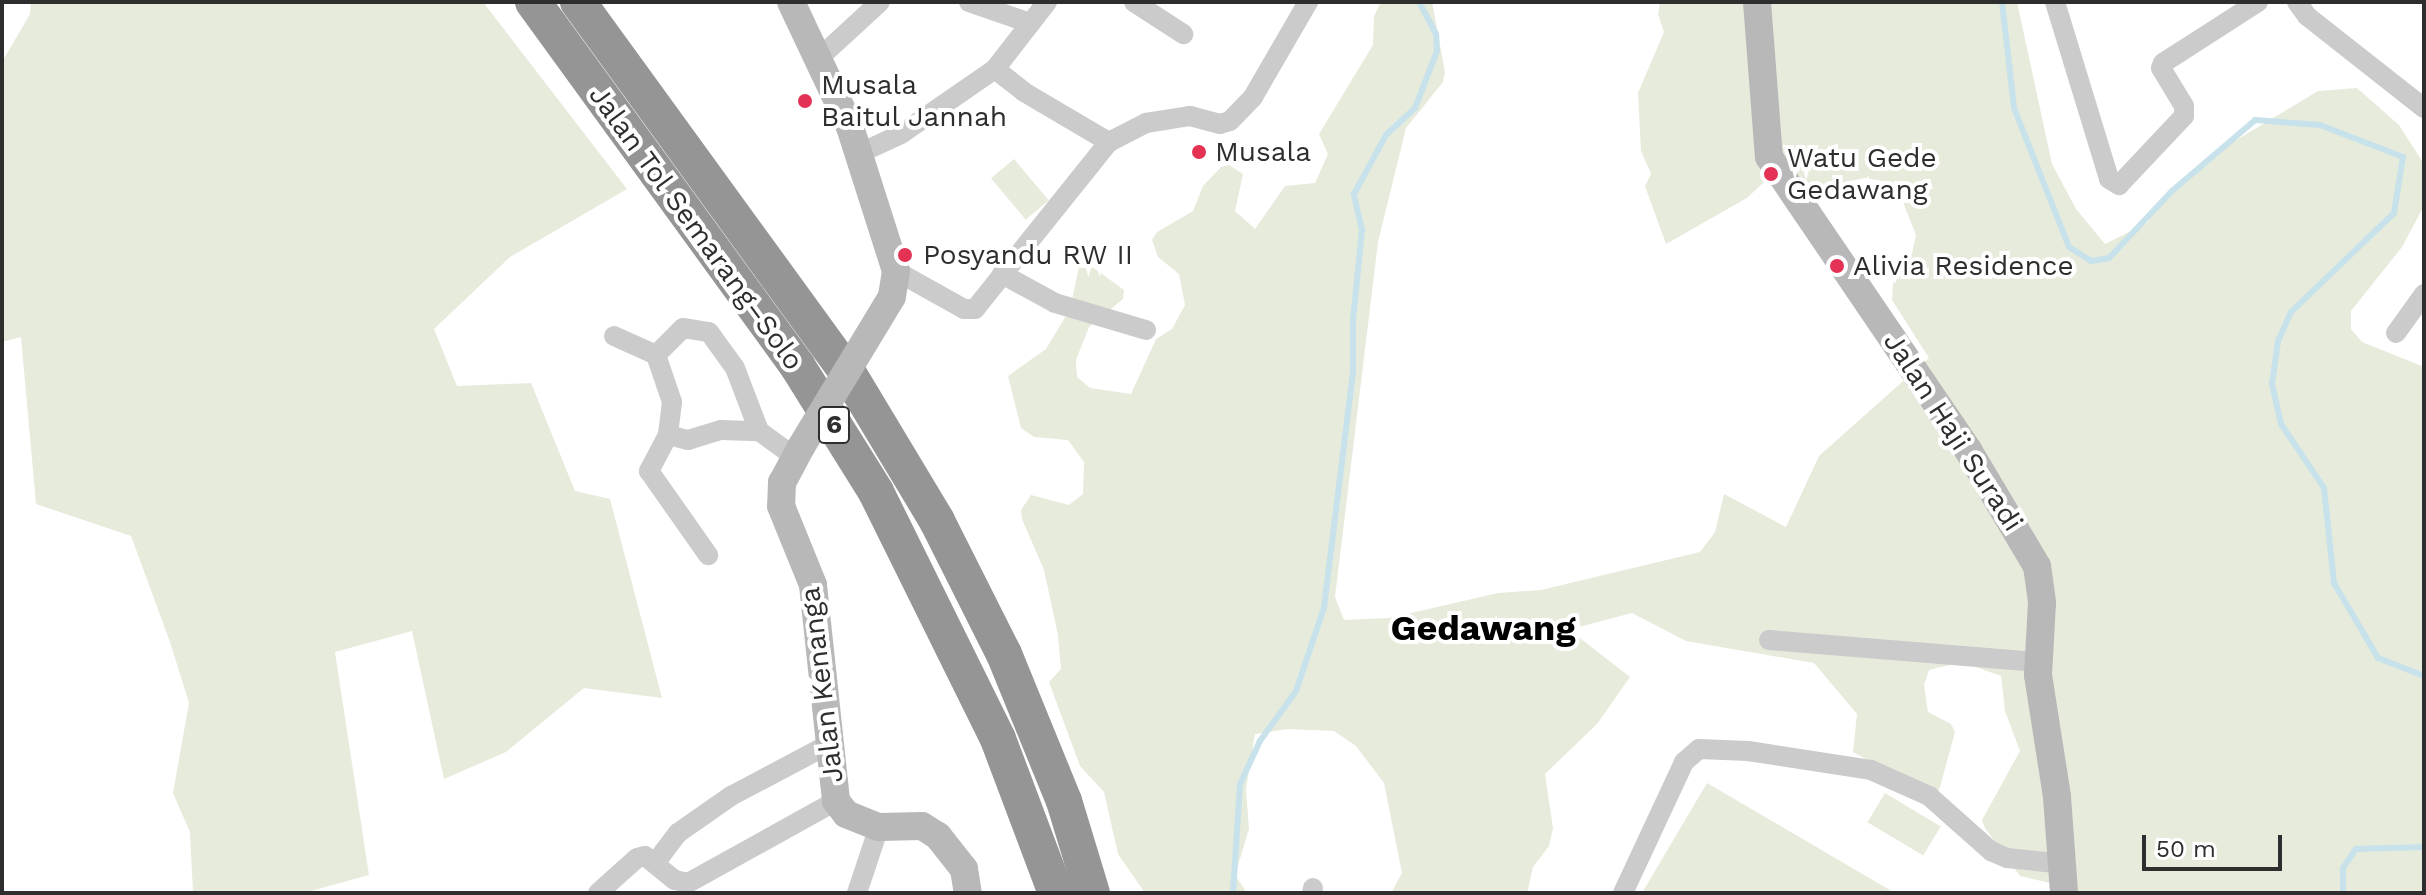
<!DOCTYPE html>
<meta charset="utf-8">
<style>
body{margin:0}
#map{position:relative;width:2426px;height:895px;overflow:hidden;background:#fff;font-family:"Work Sans",sans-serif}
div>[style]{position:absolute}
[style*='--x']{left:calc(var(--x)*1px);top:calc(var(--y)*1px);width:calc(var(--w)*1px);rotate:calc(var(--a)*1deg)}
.green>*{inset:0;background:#e6ebdc;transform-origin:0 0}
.stream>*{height:6px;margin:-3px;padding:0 3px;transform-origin:3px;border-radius:3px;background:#c8e2eb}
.street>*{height:20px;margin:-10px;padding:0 10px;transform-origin:10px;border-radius:10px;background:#cbcbcb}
.secondary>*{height:28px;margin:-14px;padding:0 14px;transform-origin:14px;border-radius:14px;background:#b8b8b8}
.highway>*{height:36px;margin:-18px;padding:0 18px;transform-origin:18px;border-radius:18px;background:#959595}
.secondary-bridge>*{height:28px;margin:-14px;padding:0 14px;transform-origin:14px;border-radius:14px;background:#b8b8b8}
.dots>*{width:22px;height:22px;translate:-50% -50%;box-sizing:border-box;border:4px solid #fff;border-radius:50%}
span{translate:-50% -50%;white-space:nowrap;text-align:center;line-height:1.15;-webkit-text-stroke:8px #fff;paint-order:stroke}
.shield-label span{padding:2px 6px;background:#fff;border:2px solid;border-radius:6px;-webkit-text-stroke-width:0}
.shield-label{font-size:26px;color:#2e2e2e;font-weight:700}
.poi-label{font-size:28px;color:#2e2e2e}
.left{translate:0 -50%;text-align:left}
.street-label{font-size:28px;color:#2e2e2e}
.district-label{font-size:36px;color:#000;font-weight:700}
.frame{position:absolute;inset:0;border:4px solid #2e2e2e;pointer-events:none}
.scale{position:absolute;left:2142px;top:835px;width:140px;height:36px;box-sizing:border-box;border:4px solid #2e2e2e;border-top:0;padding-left:10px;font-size:24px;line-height:28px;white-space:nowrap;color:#2e2e2e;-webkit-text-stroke:6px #fff;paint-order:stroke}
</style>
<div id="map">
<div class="green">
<i style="clip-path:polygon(31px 2px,483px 2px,627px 189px,510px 257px,434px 329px,457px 386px,531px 383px,575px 491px,610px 499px,662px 698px,584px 688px,506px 752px,444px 779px,412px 631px,335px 652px,369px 875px,304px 893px,193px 893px,190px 832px,173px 793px,189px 703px,170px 642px,131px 536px,36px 504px,21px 337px,2px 342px,2px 62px,30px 14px)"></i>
<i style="clip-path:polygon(1381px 2px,1432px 2px,1445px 72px,1443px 82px,1406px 128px,1378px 242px,1335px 597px,1344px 620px,1389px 618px,1498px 593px,1541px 590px,1700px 552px,1715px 532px,1724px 494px,1786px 527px,1819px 456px,1929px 358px,1892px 300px,1893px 282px,1910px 262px,1916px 235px,1901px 197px,1889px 182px,1865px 178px,1801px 192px,1764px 182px,1747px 198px,1666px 244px,1645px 186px,1651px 174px,1641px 151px,1638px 93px,1664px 32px,1658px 14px,1660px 2px,2017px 2px,2052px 164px,2076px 209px,2105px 244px,2147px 223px,2167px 193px,2205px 159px,2318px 91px,2357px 88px,2399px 125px,2424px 164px,2424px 206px,2402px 247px,2351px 311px,2351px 329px,2362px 342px,2424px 367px,2424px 893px,2066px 893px,2054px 884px,2020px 876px,1985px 828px,1982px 820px,2020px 751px,2005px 711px,2001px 676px,1962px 662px,1929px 670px,1924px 685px,1928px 712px,1951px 724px,1955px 732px,1937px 798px,1853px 752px,1857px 714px,1814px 663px,1686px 641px,1632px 613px,1579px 627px,1576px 635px,1630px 677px,1597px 724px,1545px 774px,1553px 828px,1549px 846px,1533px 867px,1527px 893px,1391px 893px,1402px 873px,1384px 783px,1356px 746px,1334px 731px,1288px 729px,1255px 734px,1246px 789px,1249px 829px,1235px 875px,1247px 893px,1145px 893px,1118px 854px,1104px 792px,1080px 766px,1049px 682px,1061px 669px,1058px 635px,1044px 570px,1022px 519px,1021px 510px,1031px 495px,1069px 505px,1083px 494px,1084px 462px,1068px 440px,1034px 437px,1021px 428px,1008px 376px,1046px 349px,1070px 309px,1079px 267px,1087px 263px,1124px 290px,1123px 299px,1089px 327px,1076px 360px,1077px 377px,1090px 388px,1131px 394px,1156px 339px,1172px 329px,1185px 305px,1179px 274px,1158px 257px,1152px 240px,1157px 232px,1193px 211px,1203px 186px,1221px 167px,1229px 165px,1243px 174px,1235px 211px,1255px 229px,1285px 186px,1315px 183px,1328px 154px,1319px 134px,1373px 45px,1374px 16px)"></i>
<i style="left:1014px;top:159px;width:54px;height:30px;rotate:50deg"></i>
<i style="clip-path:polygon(1707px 783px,1895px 893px,1642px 893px)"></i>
<i style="left:1885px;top:793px;width:65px;height:34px;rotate:31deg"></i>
</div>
<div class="stream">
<i style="--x:2002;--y:2;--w:107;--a:83.5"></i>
<i style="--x:2014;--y:108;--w:149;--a:68.4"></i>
<i style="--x:2069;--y:247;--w:26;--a:32"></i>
<i style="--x:2091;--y:261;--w:18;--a:-9"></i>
<i style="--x:2109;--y:258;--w:92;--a:-46.8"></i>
<i style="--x:2172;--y:191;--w:109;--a:-40.5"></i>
<i style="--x:2255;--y:120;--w:65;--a:4.4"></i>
<i style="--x:2320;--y:125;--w:89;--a:21.1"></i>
<i style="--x:2403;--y:157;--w:57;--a:99.1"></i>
<i style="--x:2394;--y:213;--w:143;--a:136.1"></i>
<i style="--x:2291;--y:312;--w:32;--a:114"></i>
<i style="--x:2278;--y:341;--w:43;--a:97.9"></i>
<i style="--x:2272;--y:384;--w:41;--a:77.3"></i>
<i style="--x:2281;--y:424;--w:77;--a:56.1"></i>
<i style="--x:2324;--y:488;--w:96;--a:84"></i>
<i style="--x:2334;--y:583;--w:87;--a:59.6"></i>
<i style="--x:2378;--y:658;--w:49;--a:21.4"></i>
<i style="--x:1233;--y:893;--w:109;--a:-86.3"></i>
<i style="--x:1240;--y:784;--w:47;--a:-65.1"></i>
<i style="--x:1260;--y:741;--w:62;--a:-54.2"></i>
<i style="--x:1296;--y:691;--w:88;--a:-71.4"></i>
<i style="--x:1324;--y:608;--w:237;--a:-83"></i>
<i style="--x:1353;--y:373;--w:53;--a:-90"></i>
<i style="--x:1353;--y:320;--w:90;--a:-84.3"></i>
<i style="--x:1362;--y:230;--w:37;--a:-103"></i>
<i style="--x:1354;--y:194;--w:67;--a:-61.5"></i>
<i style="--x:1386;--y:135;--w:40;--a:-43"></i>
<i style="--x:1415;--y:108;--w:61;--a:-68.9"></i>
<i style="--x:1437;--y:51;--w:17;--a:-93"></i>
<i style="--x:1436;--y:34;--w:36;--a:-118"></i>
<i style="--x:2343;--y:893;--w:25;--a:-90"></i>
<i style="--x:2343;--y:868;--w:23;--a:-56"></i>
<i style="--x:2356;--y:849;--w:68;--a:-1.7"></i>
</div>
<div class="street">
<i style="--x:969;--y:2;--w:65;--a:19"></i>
<i style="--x:1134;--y:2;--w:59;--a:33.1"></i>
<i style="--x:2055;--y:2;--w:185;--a:73"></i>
<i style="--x:2109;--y:179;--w:12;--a:31"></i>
<i style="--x:2119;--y:185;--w:95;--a:-46.7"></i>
<i style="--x:2184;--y:116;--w:10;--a:-90"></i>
<i style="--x:2184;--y:106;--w:44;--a:-121.2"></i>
<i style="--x:2161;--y:68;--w:5;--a:-68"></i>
<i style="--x:2163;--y:63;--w:113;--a:-32.7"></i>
<i style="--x:2297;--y:2;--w:17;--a:54"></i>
<i style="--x:2307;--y:16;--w:149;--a:38.2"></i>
<i style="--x:818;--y:59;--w:84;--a:-42.6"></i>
<i style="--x:995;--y:69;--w:37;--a:38"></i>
<i style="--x:1024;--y:92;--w:99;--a:30.5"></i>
<i style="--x:858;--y:154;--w:47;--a:-24.9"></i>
<i style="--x:901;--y:134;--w:114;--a:-34.7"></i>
<i style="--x:995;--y:69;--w:85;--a:-52.2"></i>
<i style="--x:896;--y:271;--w:78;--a:29.2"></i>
<i style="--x:964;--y:309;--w:11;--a:0"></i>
<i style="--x:975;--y:309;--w:214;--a:-51.3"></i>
<i style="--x:1109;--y:142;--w:42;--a:-27.2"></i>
<i style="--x:1146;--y:123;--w:45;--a:-9"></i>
<i style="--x:1190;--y:116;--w:31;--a:15"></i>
<i style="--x:1220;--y:124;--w:10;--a:-17"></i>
<i style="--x:1230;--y:121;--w:33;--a:-46"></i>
<i style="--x:1253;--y:97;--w:110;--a:-59.9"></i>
<i style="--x:1002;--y:274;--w:60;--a:28.7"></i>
<i style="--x:1055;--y:303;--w:95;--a:16.5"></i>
<i style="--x:2396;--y:333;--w:48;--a:-54.3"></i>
<i style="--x:614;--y:336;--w:46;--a:24.3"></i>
<i style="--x:656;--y:355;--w:50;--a:71.2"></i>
<i style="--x:672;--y:402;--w:33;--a:97"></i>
<i style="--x:668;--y:435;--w:21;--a:14"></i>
<i style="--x:688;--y:440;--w:34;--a:-17"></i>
<i style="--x:721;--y:430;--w:38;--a:2"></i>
<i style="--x:656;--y:355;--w:38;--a:-45"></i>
<i style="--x:683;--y:328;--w:26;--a:9"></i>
<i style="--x:709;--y:332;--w:44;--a:54.2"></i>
<i style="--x:735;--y:368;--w:67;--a:69.1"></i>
<i style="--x:759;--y:431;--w:46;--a:36.1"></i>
<i style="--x:668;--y:435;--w:41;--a:117.8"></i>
<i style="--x:649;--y:471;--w:103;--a:54.9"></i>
<i style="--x:1769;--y:640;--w:270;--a:4.7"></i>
<i style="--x:656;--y:862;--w:36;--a:-53"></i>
<i style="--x:678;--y:833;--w:65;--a:-34.9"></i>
<i style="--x:731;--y:796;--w:113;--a:-27.9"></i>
<i style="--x:598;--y:893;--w:52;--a:-41.9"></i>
<i style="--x:637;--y:858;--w:8;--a:-14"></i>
<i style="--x:645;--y:856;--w:38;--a:39"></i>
<i style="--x:675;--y:880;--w:13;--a:13"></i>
<i style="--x:688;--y:883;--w:169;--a:-29"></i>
<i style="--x:857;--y:893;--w:70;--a:-71.6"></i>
<i style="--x:1312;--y:893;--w:5;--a:-79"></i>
<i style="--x:1623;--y:893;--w:145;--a:-65"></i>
<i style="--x:1684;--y:762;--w:20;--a:-41"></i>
<i style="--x:1699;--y:749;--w:49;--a:2.3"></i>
<i style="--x:1748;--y:751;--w:124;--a:8.8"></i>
<i style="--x:1871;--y:770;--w:64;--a:24.1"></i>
<i style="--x:1929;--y:796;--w:83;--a:41.6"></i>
<i style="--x:1991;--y:851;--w:17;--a:24"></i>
<i style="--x:2007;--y:858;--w:58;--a:5.9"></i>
</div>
<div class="secondary">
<i style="--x:791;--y:2;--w:138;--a:64.7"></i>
<i style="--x:850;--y:127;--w:151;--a:72.3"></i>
<i style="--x:896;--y:271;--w:26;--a:99"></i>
<i style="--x:1757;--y:2;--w:155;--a:85.6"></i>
<i style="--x:1769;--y:157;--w:354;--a:55.8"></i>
<i style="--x:1968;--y:450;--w:135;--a:59.3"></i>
<i style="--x:2037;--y:566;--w:37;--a:82"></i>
<i style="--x:2042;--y:603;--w:72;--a:93.2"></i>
<i style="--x:2038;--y:675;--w:123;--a:81.1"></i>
<i style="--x:2057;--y:797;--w:96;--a:85.8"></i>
<i style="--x:801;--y:447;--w:40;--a:118"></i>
<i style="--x:782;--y:482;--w:24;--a:92"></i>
<i style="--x:781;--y:506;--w:85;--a:67.9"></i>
<i style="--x:813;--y:585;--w:217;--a:83.9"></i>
<i style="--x:836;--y:801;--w:16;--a:52"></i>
<i style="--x:846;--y:814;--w:35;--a:22"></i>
<i style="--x:879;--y:827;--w:43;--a:-1.3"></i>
<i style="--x:922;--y:826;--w:19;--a:32"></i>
<i style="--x:938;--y:836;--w:42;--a:51.8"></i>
<i style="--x:964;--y:869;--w:24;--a:81"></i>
</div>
<div class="highway">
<i style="--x:533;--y:2;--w:451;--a:54"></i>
<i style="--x:798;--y:367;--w:147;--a:58"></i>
<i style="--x:876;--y:492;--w:275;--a:63.7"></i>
<i style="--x:998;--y:739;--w:165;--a:69.4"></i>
<i style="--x:578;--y:2;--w:462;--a:54"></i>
<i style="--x:850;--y:376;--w:169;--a:59"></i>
<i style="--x:937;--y:521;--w:149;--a:63.3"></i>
<i style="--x:1004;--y:654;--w:159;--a:67.8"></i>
<i style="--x:1064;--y:801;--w:96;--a:73.1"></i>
</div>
<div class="secondary-bridge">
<i style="--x:801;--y:447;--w:175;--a:-58.8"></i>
</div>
<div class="dots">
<i style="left:805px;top:101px;background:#e43255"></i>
<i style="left:1199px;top:152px;background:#e43255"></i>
<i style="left:1771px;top:174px;background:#e43255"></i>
<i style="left:905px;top:255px;background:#e43255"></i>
<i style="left:1837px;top:266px;background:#e43255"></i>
</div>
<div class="shield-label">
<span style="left:834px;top:425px">6</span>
</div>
<div class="poi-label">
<span class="left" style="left:821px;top:101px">Musala<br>Baitul Jannah</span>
<span class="left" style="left:1215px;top:152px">Musala</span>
<span class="left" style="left:1787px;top:174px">Watu Gede<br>Gedawang</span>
<span class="left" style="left:923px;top:255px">Posyandu RW II</span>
<span class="left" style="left:1853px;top:266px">Alivia Residence</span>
</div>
<div class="street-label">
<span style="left:696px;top:228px;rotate:54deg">Jalan Tol Semarang–Solo</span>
<span style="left:1953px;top:432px;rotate:57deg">Jalan Haji Suradi</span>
<span style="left:822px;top:685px;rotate:-97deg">Jalan Kenanga</span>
</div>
<div class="district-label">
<span style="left:1483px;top:629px">Gedawang</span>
</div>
<div class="frame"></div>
<div class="scale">50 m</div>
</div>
